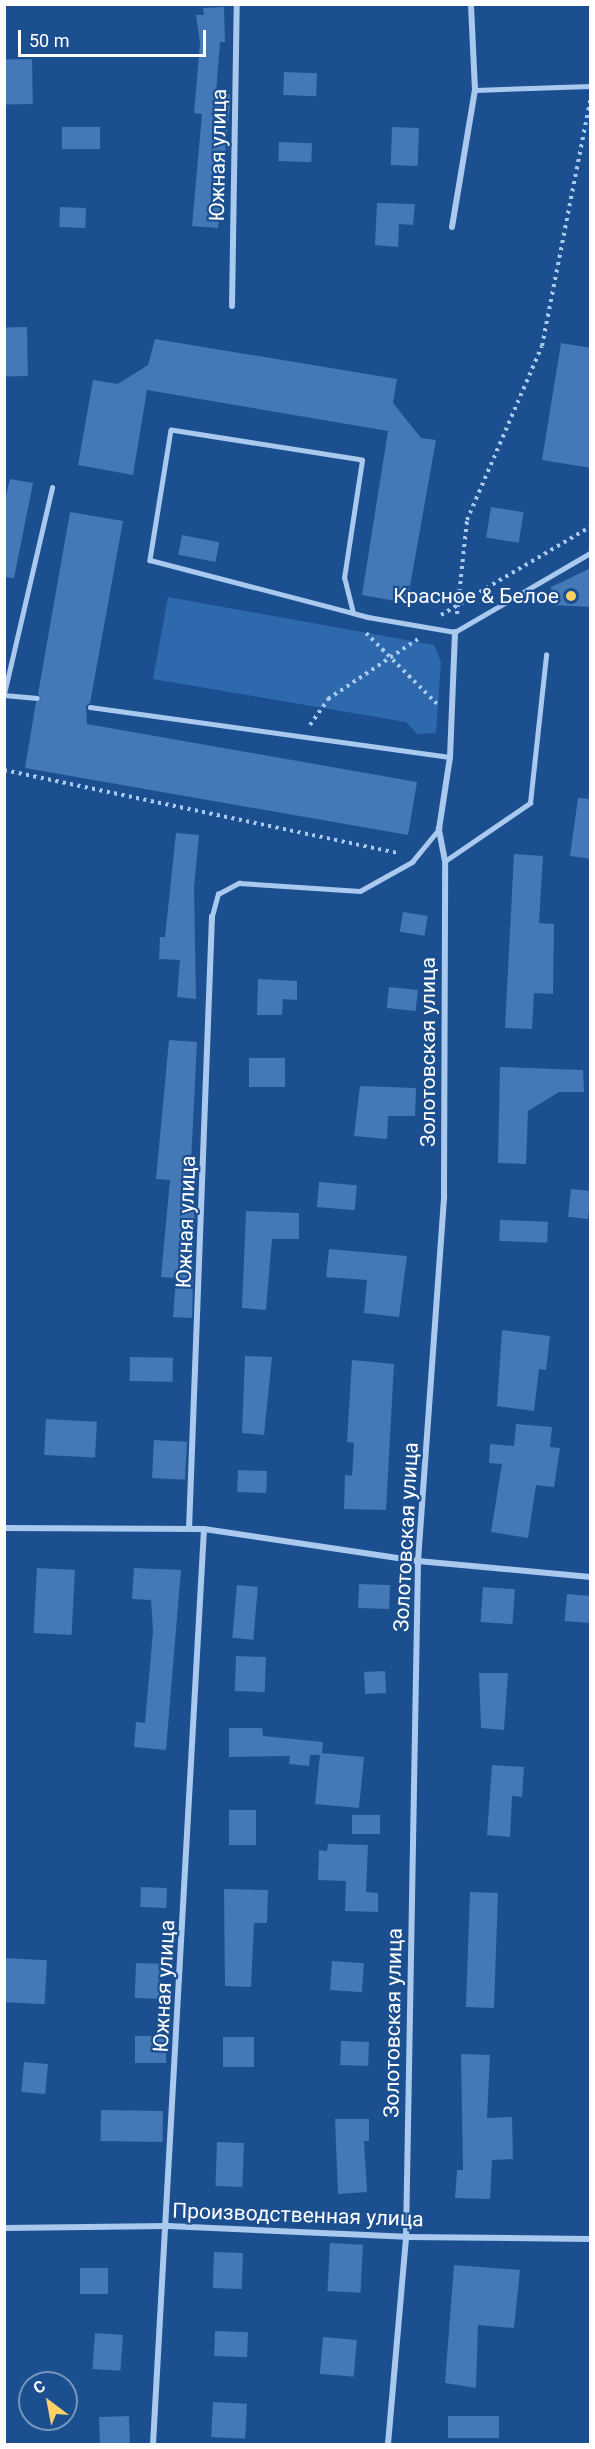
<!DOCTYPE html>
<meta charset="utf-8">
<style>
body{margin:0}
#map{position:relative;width:595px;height:2449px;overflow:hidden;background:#1b4f8f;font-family:Roboto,sans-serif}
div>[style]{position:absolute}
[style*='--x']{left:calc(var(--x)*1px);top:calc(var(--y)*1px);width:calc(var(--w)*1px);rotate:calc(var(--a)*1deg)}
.green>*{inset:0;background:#2e69ad}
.building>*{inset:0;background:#4478b7;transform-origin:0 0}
.path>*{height:4px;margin-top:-2px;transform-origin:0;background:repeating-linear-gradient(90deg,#a9c9ee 0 3px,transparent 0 7.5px)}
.service>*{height:4.5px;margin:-2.25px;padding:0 2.25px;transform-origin:2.25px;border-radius:2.25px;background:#a9c9ee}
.minor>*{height:6px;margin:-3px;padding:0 3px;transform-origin:3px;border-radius:3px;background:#a9c9ee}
.dots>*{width:16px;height:16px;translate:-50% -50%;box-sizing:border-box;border:3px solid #1b4f8f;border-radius:50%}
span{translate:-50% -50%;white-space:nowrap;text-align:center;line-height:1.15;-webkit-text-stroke:4.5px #1b4f8f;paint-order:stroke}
.street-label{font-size:21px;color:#fff}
.poi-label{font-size:21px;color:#fff}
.right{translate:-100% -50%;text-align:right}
.frame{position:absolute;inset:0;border:6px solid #fff;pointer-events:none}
.north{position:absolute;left:18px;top:2371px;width:60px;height:60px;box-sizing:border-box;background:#1b4f8f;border:2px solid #7695bc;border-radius:50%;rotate:328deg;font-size:16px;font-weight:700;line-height:24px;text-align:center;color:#fff}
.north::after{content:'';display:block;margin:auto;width:21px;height:27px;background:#ffd166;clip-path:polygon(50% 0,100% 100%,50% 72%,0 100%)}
.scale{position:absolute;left:18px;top:30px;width:188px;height:27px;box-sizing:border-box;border:3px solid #fff;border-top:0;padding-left:8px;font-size:18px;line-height:21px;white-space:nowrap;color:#fff;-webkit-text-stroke:4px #1b4f8f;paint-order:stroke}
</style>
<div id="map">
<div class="green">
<i style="clip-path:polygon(168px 597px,434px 645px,441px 662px,436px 733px,417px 734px,406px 722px,153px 679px)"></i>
</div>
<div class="building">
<i style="clip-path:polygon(224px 7px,225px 42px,220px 42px,216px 93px,230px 94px,230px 103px,218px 228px,192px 226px,202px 114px,194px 113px,200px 43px,196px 15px,204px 15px,203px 8px)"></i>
<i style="left:32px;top:59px;width:45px;height:28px;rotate:89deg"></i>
<i style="left:284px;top:72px;width:33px;height:23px;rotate:2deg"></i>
<i style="left:62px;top:127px;width:38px;height:22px"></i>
<i style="left:392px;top:127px;width:27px;height:38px;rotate:2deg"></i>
<i style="left:279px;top:142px;width:33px;height:19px;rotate:2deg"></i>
<i style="clip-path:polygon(377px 203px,415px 204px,413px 225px,399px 224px,398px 247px,375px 245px)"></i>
<i style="left:60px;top:207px;width:26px;height:20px;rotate:2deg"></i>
<i style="left:27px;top:327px;width:49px;height:23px;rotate:89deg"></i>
<i style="clip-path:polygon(155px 339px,397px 379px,393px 403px,421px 438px,436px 440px,407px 603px,362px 595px,388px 431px,147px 390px,133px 475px,78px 465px,93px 380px,118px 384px,148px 365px)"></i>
<i style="clip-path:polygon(561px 343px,591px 348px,591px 468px,542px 460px)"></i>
<i style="clip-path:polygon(10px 479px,33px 483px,14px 578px,4px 577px,4px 504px)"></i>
<i style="left:491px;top:507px;width:33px;height:31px;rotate:9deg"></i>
<i style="clip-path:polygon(70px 512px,123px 521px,90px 703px,86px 706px,87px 724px,417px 782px,408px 835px,25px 768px,36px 702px,41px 699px,38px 694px)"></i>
<i style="left:182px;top:535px;width:38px;height:20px;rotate:11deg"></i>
<i style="clip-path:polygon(591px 568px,591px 607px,550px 605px,551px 587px)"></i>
<i style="clip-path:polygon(578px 798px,591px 799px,591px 859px,570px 856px)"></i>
<i style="clip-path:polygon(176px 833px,199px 835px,194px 888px,196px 999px,177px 997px,180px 960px,159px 959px,160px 937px,165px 937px)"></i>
<i style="clip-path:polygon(514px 854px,543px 856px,539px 923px,554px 924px,553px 994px,534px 993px,532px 1029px,505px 1028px)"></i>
<i style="left:403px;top:912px;width:25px;height:20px;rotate:9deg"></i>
<i style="clip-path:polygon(258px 979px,297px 981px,297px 1000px,283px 999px,282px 1015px,257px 1015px)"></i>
<i style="left:389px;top:987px;width:29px;height:21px;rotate:6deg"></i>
<i style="clip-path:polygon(169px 1040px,197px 1042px,189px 1203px,195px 1204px,192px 1318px,173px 1317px,176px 1278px,161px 1277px,170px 1180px,156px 1179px)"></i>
<i style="left:285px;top:1058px;width:29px;height:36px;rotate:90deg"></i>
<i style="clip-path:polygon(500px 1067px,583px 1070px,584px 1092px,559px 1092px,528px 1111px,526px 1164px,498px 1163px)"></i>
<i style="clip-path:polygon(360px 1086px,416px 1088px,415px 1116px,388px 1116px,387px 1139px,354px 1136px)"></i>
<i style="left:319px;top:1182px;width:38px;height:25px;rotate:5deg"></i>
<i style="left:571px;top:1189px;width:20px;height:28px;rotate:6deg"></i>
<i style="clip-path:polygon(246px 1211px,299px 1213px,299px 1239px,272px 1239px,266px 1310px,242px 1308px)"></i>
<i style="left:500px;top:1220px;width:48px;height:21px;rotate:2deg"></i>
<i style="clip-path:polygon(329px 1249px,407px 1256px,399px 1317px,364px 1313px,367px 1280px,326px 1277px)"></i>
<i style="clip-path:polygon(502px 1330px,550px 1336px,546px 1370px,539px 1369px,534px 1411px,497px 1406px)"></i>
<i style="clip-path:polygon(245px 1356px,272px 1357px,264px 1435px,242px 1433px)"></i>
<i style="left:130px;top:1357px;width:43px;height:24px;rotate:1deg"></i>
<i style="clip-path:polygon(352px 1360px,394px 1364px,386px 1510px,344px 1509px,345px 1475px,352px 1476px,354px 1443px,347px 1442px)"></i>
<i style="left:46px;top:1419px;width:51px;height:36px;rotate:3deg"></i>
<i style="clip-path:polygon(516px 1424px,552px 1427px,550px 1447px,560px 1448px,554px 1487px,536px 1485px,528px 1538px,491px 1532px,502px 1464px,489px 1463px,490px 1444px,514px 1446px)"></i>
<i style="left:154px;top:1440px;width:33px;height:38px;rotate:3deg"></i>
<i style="left:238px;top:1470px;width:29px;height:22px;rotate:2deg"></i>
<i style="left:37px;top:1568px;width:38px;height:65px;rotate:3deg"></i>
<i style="clip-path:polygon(134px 1568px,181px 1570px,166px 1750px,134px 1747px,136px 1722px,145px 1723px,153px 1631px,151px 1600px,132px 1599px)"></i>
<i style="left:359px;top:1584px;width:31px;height:24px;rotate:2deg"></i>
<i style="left:237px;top:1585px;width:21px;height:53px;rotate:5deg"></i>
<i style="left:483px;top:1587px;width:32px;height:35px;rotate:4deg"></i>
<i style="left:567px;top:1594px;width:24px;height:27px;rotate:5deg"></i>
<i style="left:236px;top:1656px;width:30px;height:35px;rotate:2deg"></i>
<i style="left:385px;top:1671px;width:22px;height:21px;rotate:87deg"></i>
<i style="clip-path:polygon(479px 1673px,508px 1673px,504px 1730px,481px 1728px)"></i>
<i style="clip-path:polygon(229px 1728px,262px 1728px,263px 1736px,323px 1742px,322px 1753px,364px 1757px,359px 1808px,315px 1804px,320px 1755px,310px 1755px,309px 1766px,289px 1764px,290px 1756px,229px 1757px)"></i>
<i style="clip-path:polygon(492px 1765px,524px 1767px,522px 1797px,512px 1796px,510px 1837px,487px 1835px)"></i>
<i style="left:229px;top:1810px;width:27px;height:35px"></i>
<i style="left:352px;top:1815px;width:28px;height:19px"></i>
<i style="clip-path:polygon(328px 1844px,368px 1845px,366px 1892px,378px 1893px,378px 1912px,345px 1911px,346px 1881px,318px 1880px,319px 1850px,327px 1851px)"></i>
<i style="left:141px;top:1887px;width:26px;height:20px;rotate:2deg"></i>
<i style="clip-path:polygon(224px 1889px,268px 1890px,267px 1923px,254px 1923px,251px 1987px,225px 1986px)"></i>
<i style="left:470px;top:1892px;width:28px;height:115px;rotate:2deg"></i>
<i style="left:4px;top:1958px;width:43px;height:44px;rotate:3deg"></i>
<i style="left:332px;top:1961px;width:32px;height:29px;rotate:4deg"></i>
<i style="left:136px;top:1963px;width:24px;height:35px;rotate:2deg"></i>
<i style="left:135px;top:2036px;width:31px;height:27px"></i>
<i style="left:223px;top:2037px;width:31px;height:30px"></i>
<i style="left:341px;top:2041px;width:28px;height:24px;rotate:2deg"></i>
<i style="clip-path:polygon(461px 2054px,490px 2055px,487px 2118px,512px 2117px,513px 2159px,492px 2160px,490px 2199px,455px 2198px,457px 2170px,463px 2170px)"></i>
<i style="left:24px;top:2062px;width:24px;height:30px;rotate:5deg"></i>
<i style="left:101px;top:2110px;width:62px;height:31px;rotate:1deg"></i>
<i style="clip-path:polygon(335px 2119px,369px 2119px,369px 2141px,364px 2141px,367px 2192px,338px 2194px)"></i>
<i style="left:217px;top:2142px;width:27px;height:44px;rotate:2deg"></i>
<i style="left:330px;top:2243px;width:33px;height:48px;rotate:3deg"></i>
<i style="left:214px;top:2252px;width:29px;height:36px;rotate:2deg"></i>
<i style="clip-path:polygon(454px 2265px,520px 2270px,514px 2328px,478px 2325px,476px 2388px,445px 2383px)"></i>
<i style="left:80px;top:2268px;width:28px;height:26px"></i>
<i style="left:215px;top:2331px;width:33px;height:25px;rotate:2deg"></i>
<i style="left:95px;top:2333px;width:28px;height:36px;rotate:4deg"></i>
<i style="left:323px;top:2337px;width:34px;height:37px;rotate:5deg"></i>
<i style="left:213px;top:2402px;width:34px;height:35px;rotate:3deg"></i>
<i style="left:129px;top:2416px;width:29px;height:30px;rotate:88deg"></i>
<i style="left:448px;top:2416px;width:51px;height:22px"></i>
</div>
<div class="path">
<i style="--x:457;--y:614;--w:95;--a:-83.9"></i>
<i style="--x:467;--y:520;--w:189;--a:-66.7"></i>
<i style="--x:542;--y:346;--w:250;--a:-78.9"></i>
<i style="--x:441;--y:615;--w:173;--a:-30.6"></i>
<i style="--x:366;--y:633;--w:100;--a:45"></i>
<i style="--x:310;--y:725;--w:32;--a:-55"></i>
<i style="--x:328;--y:699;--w:108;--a:-33.7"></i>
<i style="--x:4;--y:770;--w:403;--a:11.9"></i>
</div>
<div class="service">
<i style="--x:475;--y:90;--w:115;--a:-2"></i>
<i style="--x:353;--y:613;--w:36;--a:-104"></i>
<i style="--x:344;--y:578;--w:119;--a:-81.3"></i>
<i style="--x:362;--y:460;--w:193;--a:-171.1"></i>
<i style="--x:171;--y:430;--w:132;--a:99.2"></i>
<i style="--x:150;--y:560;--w:210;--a:14.6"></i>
<i style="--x:353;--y:613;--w:16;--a:15"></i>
<i style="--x:368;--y:617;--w:88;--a:9.8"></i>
<i style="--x:455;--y:632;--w:156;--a:-30.3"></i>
<i style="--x:4;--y:694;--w:212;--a:-76.9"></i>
<i style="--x:4;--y:695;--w:33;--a:5"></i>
<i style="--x:90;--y:707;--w:363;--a:7.9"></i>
<i style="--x:445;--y:861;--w:103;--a:-34.3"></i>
<i style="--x:530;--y:803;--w:149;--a:-83.8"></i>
<i style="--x:212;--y:916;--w:23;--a:-75"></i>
<i style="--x:218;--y:894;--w:24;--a:-28"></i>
<i style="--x:239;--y:883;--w:121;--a:3.8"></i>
<i style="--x:360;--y:891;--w:60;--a:-29.1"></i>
<i style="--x:412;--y:862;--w:43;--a:-50.7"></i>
</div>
<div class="minor">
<i style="--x:452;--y:227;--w:139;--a:-80.5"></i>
<i style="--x:475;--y:90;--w:86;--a:-92.7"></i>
<i style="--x:232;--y:306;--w:302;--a:-89.1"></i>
<i style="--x:4;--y:1528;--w:200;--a:0.3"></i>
<i style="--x:204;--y:1529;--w:216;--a:8.5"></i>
<i style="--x:418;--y:1561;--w:173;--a:5.3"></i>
<i style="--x:189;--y:1529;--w:613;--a:-87.85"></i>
<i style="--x:4;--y:2228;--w:164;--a:-0.7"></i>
<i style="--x:168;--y:2226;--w:238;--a:2.6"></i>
<i style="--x:406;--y:2237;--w:184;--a:0.6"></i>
<i style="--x:153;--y:2444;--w:916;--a:-86.81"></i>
<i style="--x:388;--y:2444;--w:208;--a:-85"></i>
<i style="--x:406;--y:2237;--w:676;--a:-88.98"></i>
<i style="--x:418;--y:1561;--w:367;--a:-85.9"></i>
<i style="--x:444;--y:1195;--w:334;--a:-89.8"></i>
<i style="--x:445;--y:861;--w:33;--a:-101"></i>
<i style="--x:439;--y:829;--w:73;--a:-81.3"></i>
<i style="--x:450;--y:757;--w:125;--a:-87.7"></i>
</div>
<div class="dots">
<i style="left:571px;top:596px;background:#ffd166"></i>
</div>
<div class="street-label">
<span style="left:218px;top:155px;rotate:-89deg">Южная улица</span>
<span style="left:428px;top:1052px;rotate:-90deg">Золотовская улица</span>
<span style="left:186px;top:1222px;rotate:-88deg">Южная улица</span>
<span style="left:406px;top:1537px;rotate:-87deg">Золотовская улица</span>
<span style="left:164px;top:1986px;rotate:-87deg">Южная улица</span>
<span style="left:393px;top:2023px;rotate:-89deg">Золотовская улица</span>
<span style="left:298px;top:2215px;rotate:2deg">Производственная улица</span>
</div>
<div class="poi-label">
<span class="right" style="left:559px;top:596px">Красное &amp; Белое</span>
</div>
<div class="frame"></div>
<div class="north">С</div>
<div class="scale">50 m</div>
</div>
